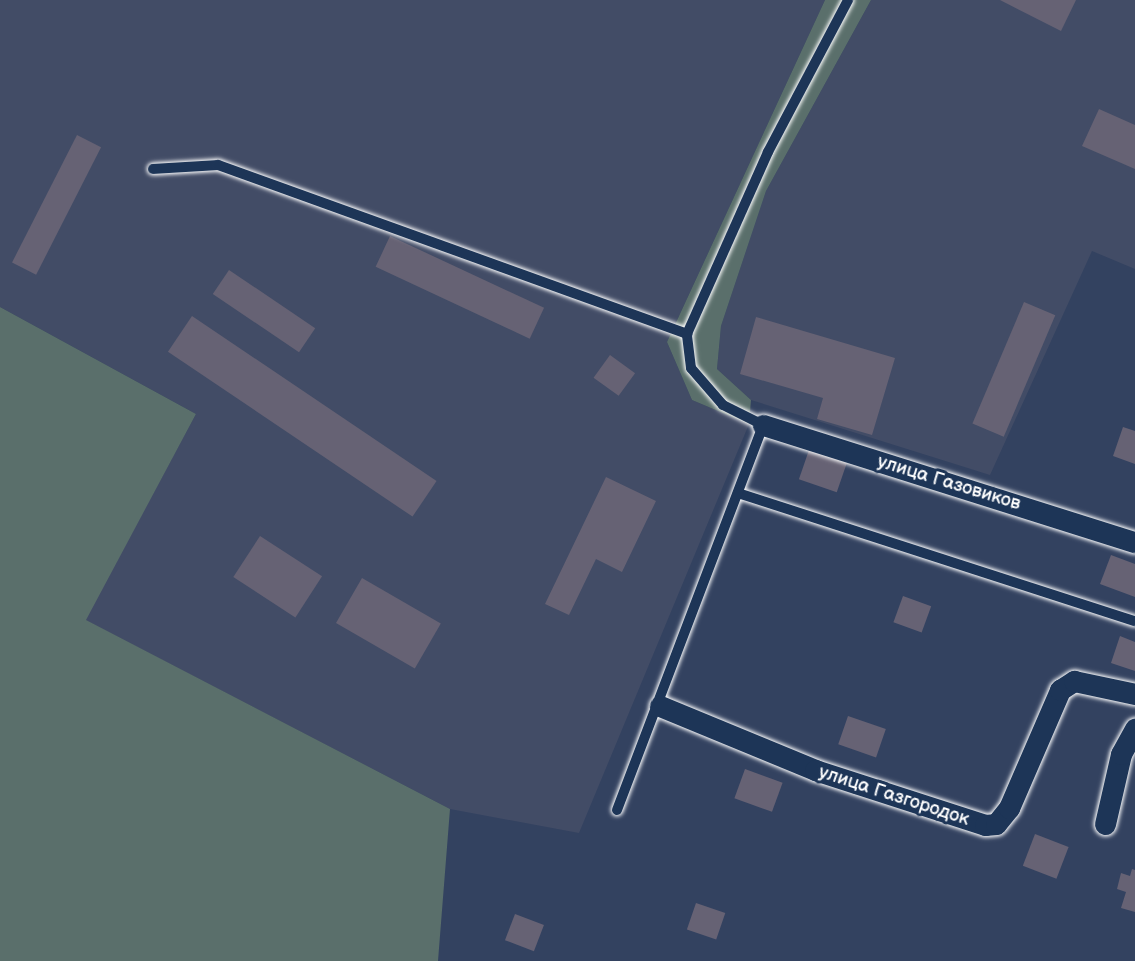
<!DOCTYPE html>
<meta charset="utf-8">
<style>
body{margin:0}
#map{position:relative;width:1135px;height:961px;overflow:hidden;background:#334260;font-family:"Balsamiq Sans",sans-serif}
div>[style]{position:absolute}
.built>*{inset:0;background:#424c66}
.green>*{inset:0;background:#5a6f6b}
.building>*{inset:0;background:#666274;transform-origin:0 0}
.roads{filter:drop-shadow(0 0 2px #fff) drop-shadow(0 0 2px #fff)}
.service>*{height:10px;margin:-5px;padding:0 5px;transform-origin:5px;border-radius:5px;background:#1d3557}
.minor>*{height:21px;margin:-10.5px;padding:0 10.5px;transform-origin:10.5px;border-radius:10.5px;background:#1d3557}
span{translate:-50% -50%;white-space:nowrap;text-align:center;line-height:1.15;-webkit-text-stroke:6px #1d3557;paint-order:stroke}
.street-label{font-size:19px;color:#fff}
</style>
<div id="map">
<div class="built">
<i style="clip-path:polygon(0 0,825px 0,667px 342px,692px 400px,749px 424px,579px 833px,450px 809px,85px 620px,196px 414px,0 307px)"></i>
<i style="clip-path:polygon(871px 0,1135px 0,1135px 269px,1092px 251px,990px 475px,751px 400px,717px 369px,721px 326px,766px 191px)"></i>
</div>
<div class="green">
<i style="clip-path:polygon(825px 0,871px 0,766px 191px,721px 326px,717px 369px,751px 400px,749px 424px,692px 400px,667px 342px)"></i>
<i style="clip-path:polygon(0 307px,196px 414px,86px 620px,450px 809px,438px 961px,0 961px)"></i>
</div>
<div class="building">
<i style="clip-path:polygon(1000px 0,1076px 0,1061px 31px)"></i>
<i style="clip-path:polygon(1099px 109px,1135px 125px,1135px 169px,1082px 146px)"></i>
<i style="left:77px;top:135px;width:27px;height:143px;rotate:27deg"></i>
<i style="left:390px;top:236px;width:170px;height:34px;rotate:25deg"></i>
<i style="left:229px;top:270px;width:104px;height:29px;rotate:34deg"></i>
<i style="left:1024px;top:302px;width:34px;height:132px;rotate:23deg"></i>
<i style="left:192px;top:316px;width:295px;height:43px;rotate:34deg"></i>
<i style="clip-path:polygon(756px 317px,895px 358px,872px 435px,817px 419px,823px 398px,740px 374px)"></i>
<i style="left:610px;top:355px;width:31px;height:28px;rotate:36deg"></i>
<i style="clip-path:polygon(1123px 427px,1135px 431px,1135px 464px,1113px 456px)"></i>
<i style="left:809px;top:450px;width:40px;height:31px;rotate:19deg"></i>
<i style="clip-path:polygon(606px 477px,656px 501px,622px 572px,596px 559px,569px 615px,545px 604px)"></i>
<i style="left:260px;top:536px;width:74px;height:49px;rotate:33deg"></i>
<i style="clip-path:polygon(1111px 555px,1135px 564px,1135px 597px,1100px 584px)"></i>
<i style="left:362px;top:578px;width:91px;height:52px;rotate:30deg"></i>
<i style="left:903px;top:596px;width:30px;height:28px;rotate:20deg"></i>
<i style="clip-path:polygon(1120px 636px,1135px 642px,1135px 671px,1111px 663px)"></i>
<i style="left:848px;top:716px;width:40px;height:30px;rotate:19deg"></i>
<i style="left:745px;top:769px;width:40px;height:31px;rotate:20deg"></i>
<i style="left:1035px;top:834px;width:36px;height:34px;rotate:21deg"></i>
<i style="clip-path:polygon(1132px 869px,1135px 870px,1135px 912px,1121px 908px,1126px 892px,1117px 889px,1121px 873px,1130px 876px)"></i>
<i style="left:696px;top:903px;width:31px;height:28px;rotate:19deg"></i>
<i style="left:515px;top:914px;width:31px;height:28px;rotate:21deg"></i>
</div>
<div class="roads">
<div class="service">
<i style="left:153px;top:169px;width:65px;rotate:-3.5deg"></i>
<i style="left:218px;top:165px;width:499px;rotate:19.8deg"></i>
<i style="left:738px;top:493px;width:417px;rotate:17.9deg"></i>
<i style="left:617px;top:810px;width:412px;rotate:-69.2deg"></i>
<i style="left:763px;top:425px;width:45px;rotate:-153.4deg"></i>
<i style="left:723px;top:405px;width:49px;rotate:-130.9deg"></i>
<i style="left:691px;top:368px;width:34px;rotate:-97deg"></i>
<i style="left:687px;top:334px;width:199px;rotate:-66deg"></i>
<i style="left:768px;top:152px;width:172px;rotate:-62.2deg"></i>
</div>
<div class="minor">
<i style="left:763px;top:425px;width:390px;rotate:17.5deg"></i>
<i style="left:660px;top:706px;width:168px;rotate:22.4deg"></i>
<i style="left:815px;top:770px;width:179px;rotate:17.9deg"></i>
<i style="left:985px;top:825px;width:11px;rotate:-5deg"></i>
<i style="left:996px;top:824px;width:21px;rotate:-51deg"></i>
<i style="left:1009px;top:808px;width:129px;rotate:-66.6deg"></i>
<i style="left:1060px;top:690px;width:17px;rotate:-33deg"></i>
<i style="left:1074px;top:681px;width:62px;rotate:12deg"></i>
<i style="left:1105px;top:824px;width:72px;rotate:-77.1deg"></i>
<i style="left:1121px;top:754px;width:29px;rotate:-61deg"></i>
</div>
</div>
<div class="street-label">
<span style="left:949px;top:483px;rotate:17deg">улица Газовиков</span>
<span style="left:894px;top:796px;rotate:18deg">улица Газгородок</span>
</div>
</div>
